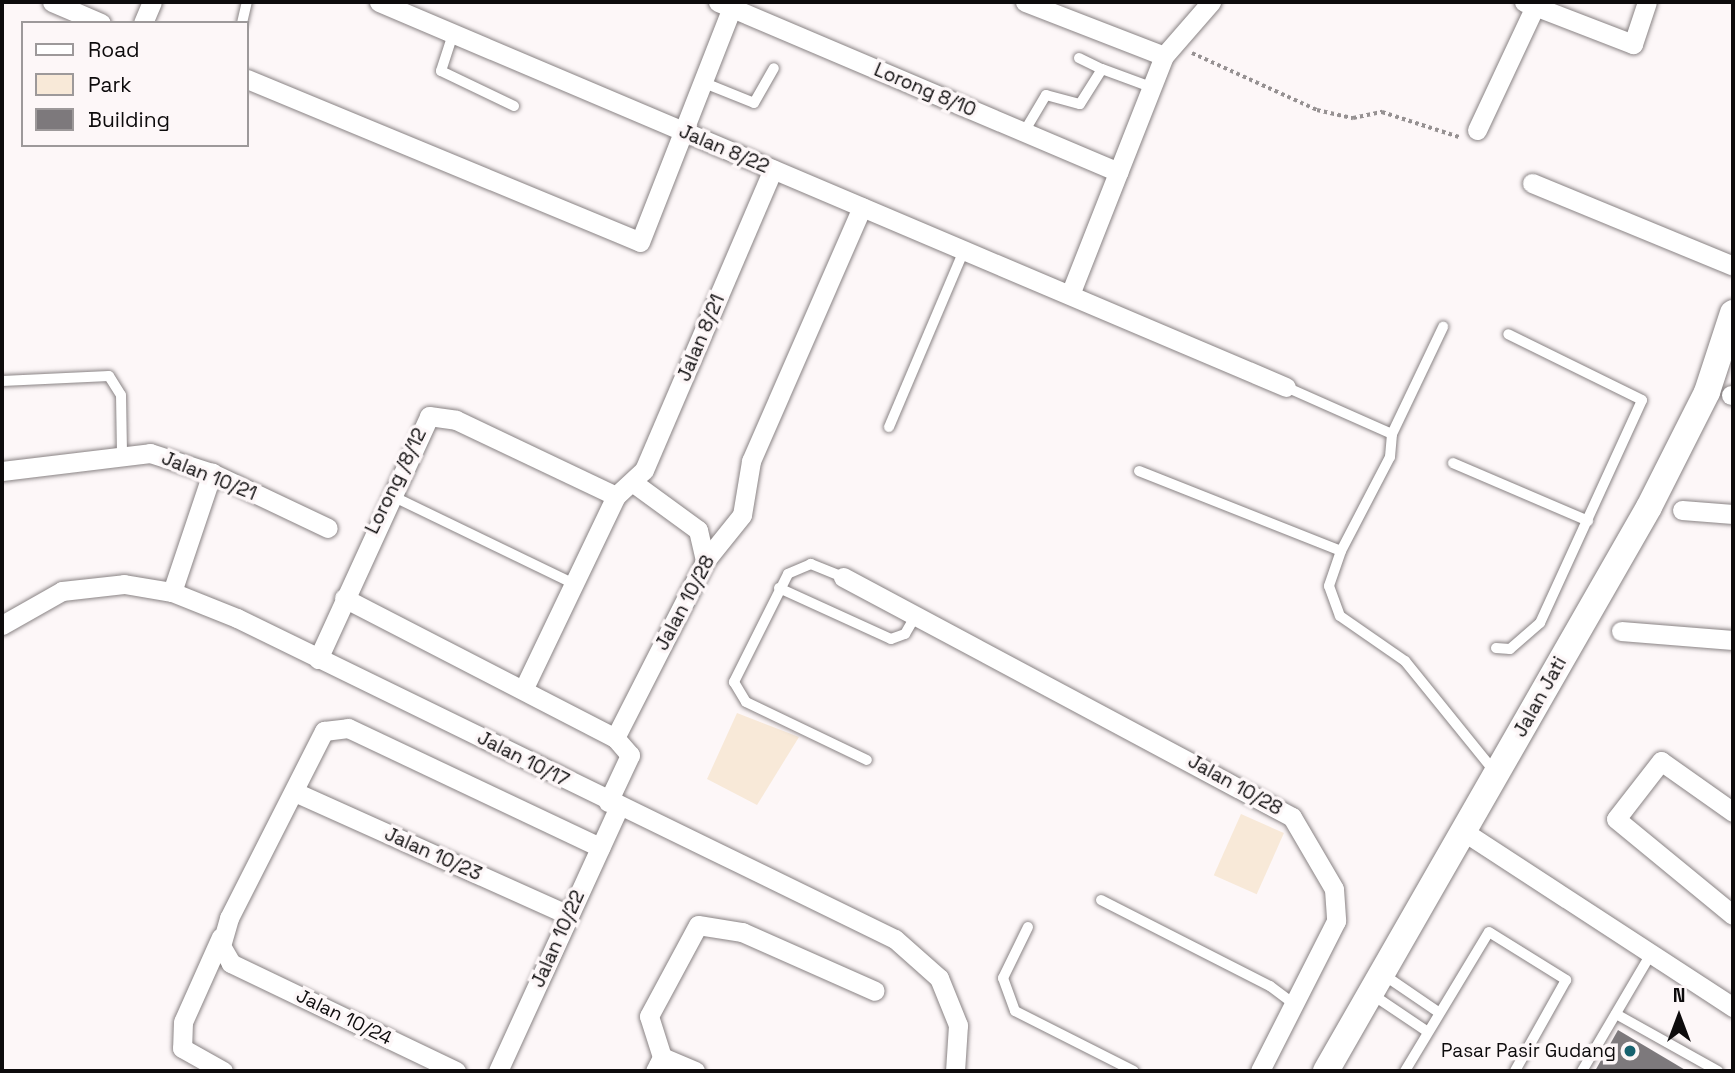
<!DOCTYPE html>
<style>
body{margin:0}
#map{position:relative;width:1735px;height:1073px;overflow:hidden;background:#fdf7f8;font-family:"Space Grotesk",sans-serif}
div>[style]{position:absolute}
.green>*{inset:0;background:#f8e9d8;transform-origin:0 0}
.building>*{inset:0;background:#7d797c}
.path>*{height:3.5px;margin-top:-1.75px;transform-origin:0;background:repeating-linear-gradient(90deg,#969192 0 3.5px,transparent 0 7px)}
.roads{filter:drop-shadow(0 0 2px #898384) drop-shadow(0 0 2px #898384)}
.lane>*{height:10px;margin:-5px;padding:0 5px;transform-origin:5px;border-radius:5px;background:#fff}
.street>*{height:19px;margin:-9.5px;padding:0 9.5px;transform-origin:9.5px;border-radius:9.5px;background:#fff}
.secondary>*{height:26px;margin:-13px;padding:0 13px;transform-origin:13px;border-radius:13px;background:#fff}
.dots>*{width:19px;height:19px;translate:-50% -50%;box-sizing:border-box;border:4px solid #fdf7f8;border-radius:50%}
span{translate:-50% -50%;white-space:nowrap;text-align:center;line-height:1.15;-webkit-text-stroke:7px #fdf7f8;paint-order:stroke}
.street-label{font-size:19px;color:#0d0b0c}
.poi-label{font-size:19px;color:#0d0b0c}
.right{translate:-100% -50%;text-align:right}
.frame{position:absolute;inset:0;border:4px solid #0d0b0c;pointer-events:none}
.legend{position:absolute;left:21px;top:21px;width:228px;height:126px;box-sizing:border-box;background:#fdf7f8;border:2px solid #9d999a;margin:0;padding:9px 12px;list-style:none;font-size:21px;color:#0d0b0c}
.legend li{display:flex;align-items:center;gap:14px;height:35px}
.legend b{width:35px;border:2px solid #9d999a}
.north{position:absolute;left:1644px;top:982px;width:70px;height:70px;-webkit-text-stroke:5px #fdf7f8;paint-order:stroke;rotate:0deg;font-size:19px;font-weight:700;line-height:28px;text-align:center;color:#0d0b0c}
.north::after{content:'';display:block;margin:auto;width:24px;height:32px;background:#0d0b0c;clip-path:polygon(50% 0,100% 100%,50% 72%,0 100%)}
</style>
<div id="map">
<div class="green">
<i style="clip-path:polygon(737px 713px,799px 737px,757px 805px,707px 779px)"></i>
<i style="left:1241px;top:814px;width:47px;height:67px;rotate:24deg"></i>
</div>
<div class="building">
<i style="clip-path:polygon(1618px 1030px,1687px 1071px,1595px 1071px)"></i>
</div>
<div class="path">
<i style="left:1192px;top:53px;width:137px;rotate:24.5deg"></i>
<i style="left:1317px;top:110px;width:37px;rotate:13deg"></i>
<i style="left:1353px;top:118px;width:30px;rotate:-12deg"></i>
<i style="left:1382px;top:112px;width:81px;rotate:18deg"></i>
</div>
<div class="roads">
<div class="lane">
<i style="left:242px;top:23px;width:22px;rotate:-77deg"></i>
<i style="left:453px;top:34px;width:39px;rotate:108deg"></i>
<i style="left:441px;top:71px;width:81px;rotate:25.6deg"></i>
<i style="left:1079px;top:58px;width:25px;rotate:26deg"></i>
<i style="left:702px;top:82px;width:56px;rotate:22deg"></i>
<i style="left:754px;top:103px;width:40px;rotate:-60.3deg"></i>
<i style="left:1024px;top:132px;width:43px;rotate:-59.3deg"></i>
<i style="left:1046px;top:95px;width:35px;rotate:15deg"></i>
<i style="left:1080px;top:104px;width:41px;rotate:-57.8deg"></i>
<i style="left:1102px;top:69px;width:52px;rotate:20.2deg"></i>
<i style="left:2px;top:381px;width:107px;rotate:-2.7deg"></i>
<i style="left:109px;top:376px;width:22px;rotate:58deg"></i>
<i style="left:121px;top:395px;width:58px;rotate:89deg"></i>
<i style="left:889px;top:427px;width:192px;rotate:-67deg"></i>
<i style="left:1392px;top:434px;width:119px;rotate:-64.5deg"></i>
<i style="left:1453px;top:463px;width:147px;rotate:23.2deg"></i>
<i style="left:1139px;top:471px;width:217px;rotate:21.6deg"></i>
<i style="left:1341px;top:551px;width:106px;rotate:-62.5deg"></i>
<i style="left:1390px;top:457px;width:23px;rotate:-85deg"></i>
<i style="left:1392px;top:434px;width:116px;rotate:-156.1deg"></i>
<i style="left:390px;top:495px;width:202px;rotate:25.8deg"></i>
<i style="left:1341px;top:551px;width:37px;rotate:109deg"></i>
<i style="left:1329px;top:586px;width:32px;rotate:70deg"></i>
<i style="left:1340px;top:616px;width:79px;rotate:34.7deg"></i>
<i style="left:1405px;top:661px;width:143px;rotate:51deg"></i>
<i style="left:843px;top:577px;width:35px;rotate:-158deg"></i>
<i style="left:811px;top:564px;width:25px;rotate:157deg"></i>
<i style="left:788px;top:574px;width:121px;rotate:116.6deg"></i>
<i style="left:734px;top:682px;width:23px;rotate:59deg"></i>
<i style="left:746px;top:702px;width:134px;rotate:25.6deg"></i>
<i style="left:779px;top:588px;width:123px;rotate:24.5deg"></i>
<i style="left:891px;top:639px;width:15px;rotate:-20deg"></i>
<i style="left:905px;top:634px;width:22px;rotate:-60deg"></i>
<i style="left:1496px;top:648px;width:14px;rotate:4deg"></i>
<i style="left:1510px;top:649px;width:40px;rotate:-41deg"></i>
<i style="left:1540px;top:623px;width:245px;rotate:-65.4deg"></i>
<i style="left:1642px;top:400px;width:149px;rotate:-153.8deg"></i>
<i style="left:1101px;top:900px;width:190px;rotate:27deg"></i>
<i style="left:1270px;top:986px;width:30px;rotate:37deg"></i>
<i style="left:1028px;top:927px;width:57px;rotate:116.1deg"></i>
<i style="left:1003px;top:978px;width:35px;rotate:70deg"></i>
<i style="left:1015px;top:1011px;width:133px;rotate:26.8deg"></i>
<i style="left:1384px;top:975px;width:65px;rotate:34.4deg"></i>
<i style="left:1373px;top:995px;width:66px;rotate:33.9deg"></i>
<i style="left:1616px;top:1014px;width:117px;rotate:29.2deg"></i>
<i style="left:1405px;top:1071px;width:162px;rotate:-58.9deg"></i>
<i style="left:1489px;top:932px;width:91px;rotate:31.9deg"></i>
<i style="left:1566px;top:980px;width:104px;rotate:119.3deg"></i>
<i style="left:1582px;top:1071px;width:136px;rotate:-59.5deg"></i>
</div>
<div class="street">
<i style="left:52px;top:2px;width:53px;rotate:23.2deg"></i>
<i style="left:379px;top:2px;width:985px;rotate:23deg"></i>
<i style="left:718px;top:2px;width:435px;rotate:23deg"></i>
<i style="left:1025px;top:2px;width:149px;rotate:21.2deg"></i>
<i style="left:1524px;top:2px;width:117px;rotate:21.1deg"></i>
<i style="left:1633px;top:44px;width:44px;rotate:-71.6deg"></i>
<i style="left:143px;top:23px;width:23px;rotate:-67deg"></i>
<i style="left:247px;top:79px;width:425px;rotate:22.5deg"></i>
<i style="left:640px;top:242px;width:258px;rotate:-68.6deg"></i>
<i style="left:1477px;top:130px;width:137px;rotate:-64.9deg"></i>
<i style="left:1532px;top:183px;width:217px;rotate:22.4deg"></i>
<i style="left:1071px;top:292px;width:254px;rotate:-68.5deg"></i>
<i style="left:1164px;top:56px;width:72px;rotate:-49deg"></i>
<i style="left:1731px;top:395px;width:2px"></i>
<i style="left:2px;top:471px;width:149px;rotate:-6.9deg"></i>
<i style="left:150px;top:453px;width:65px;rotate:17.9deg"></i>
<i style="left:212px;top:473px;width:128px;rotate:25.4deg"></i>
<i style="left:635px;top:484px;width:78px;rotate:36.1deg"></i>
<i style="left:698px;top:530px;width:32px;rotate:77deg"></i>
<i style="left:616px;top:496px;width:38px;rotate:-43deg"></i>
<i style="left:644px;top:470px;width:327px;rotate:-66.8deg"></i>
<i style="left:1682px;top:510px;width:51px;rotate:4.5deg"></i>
<i style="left:843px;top:577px;width:509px;rotate:28.13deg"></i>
<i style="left:1292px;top:817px;width:83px;rotate:59.7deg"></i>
<i style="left:1334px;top:889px;width:32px;rotate:86deg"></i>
<i style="left:1336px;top:921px;width:168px;rotate:116.9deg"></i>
<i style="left:172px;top:592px;width:126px;rotate:-71.4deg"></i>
<i style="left:344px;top:598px;width:305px;rotate:27.3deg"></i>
<i style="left:2px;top:625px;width:69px;rotate:-29.5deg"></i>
<i style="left:62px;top:591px;width:62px;rotate:-6.4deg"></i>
<i style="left:124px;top:584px;width:49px;rotate:9.5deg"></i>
<i style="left:172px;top:592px;width:70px;rotate:21.8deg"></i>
<i style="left:237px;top:618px;width:732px;rotate:26.01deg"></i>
<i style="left:895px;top:939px;width:59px;rotate:41.6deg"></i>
<i style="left:939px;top:978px;width:51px;rotate:68deg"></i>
<i style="left:958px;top:1025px;width:46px;rotate:93.7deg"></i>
<i style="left:1621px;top:631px;width:112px;rotate:4.6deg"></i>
<i style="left:318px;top:659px;width:267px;rotate:-65.4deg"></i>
<i style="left:429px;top:416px;width:27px;rotate:8deg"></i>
<i style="left:456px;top:420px;width:177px;rotate:25.4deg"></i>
<i style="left:524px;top:688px;width:213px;rotate:-64.4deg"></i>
<i style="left:297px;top:793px;width:298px;rotate:24.2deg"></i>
<i style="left:608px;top:802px;width:52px;rotate:-64.9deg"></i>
<i style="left:630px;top:755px;width:23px;rotate:-131deg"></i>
<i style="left:615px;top:738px;width:199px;rotate:-63deg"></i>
<i style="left:705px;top:561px;width:59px;rotate:-51.2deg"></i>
<i style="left:742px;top:515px;width:55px;rotate:-80.5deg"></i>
<i style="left:751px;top:461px;width:277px;rotate:-66.4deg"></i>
<i style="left:1733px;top:812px;width:88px;rotate:-144.7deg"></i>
<i style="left:1661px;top:761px;width:73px;rotate:127.8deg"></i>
<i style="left:1616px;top:819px;width:151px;rotate:39.4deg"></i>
<i style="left:1466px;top:833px;width:319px;rotate:33.1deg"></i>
<i style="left:221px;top:937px;width:93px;rotate:114.1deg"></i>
<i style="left:183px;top:1022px;width:26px;rotate:92deg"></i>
<i style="left:182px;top:1048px;width:47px;rotate:29.3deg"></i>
<i style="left:662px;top:1057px;width:36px;rotate:23deg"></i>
<i style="left:456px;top:1071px;width:250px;rotate:-154.4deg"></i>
<i style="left:231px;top:963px;width:20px;rotate:-120deg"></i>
<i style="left:221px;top:946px;width:29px;rotate:-74deg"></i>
<i style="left:229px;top:918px;width:210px;rotate:-63.1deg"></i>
<i style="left:324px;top:731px;width:24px;rotate:-7deg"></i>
<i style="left:348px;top:728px;width:279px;rotate:25.3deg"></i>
<i style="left:498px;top:1071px;width:290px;rotate:-65.4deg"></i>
<i style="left:655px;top:1071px;width:16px;rotate:-63deg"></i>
<i style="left:662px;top:1057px;width:43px;rotate:-107.6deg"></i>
<i style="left:649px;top:1016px;width:103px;rotate:-61.7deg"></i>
<i style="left:698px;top:925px;width:45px;rotate:9deg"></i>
<i style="left:742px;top:932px;width:145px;rotate:23.9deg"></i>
</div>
<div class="secondary">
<i style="left:1326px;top:1071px;width:650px;rotate:-60.2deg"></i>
<i style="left:1649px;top:507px;width:129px;rotate:-63.2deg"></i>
<i style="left:1707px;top:392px;width:83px;rotate:-71.8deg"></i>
</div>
</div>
<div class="dots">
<i style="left:1630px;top:1051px;background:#17626f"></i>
</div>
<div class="street-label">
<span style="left:925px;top:90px;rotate:23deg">Lorong 8/10</span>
<span style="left:724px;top:149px;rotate:23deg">Jalan 8/22</span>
<span style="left:701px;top:338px;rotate:-67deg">Jalan 8/21</span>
<span style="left:209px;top:476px;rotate:22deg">Jalan 10/21</span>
<span style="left:396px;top:481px;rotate:-64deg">Lorong /8/12</span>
<span style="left:685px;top:603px;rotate:-62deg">Jalan 10/28</span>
<span style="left:1540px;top:697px;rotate:-61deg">Jalan Jati</span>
<span style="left:523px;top:759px;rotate:27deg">Jalan 10/17</span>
<span style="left:1235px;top:785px;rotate:29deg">Jalan 10/28</span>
<span style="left:433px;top:854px;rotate:24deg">Jalan 10/23</span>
<span style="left:558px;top:939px;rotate:-66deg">Jalan 10/22</span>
<span style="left:344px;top:1017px;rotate:26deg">Jalan 10/24</span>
</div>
<div class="poi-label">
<span class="right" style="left:1616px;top:1051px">Pasar Pasir Gudang</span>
</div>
<div class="frame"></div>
<ul class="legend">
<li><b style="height:9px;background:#fff"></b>Road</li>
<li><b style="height:19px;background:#f8e9d8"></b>Park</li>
<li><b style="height:19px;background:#7d797c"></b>Building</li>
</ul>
<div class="north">N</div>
</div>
